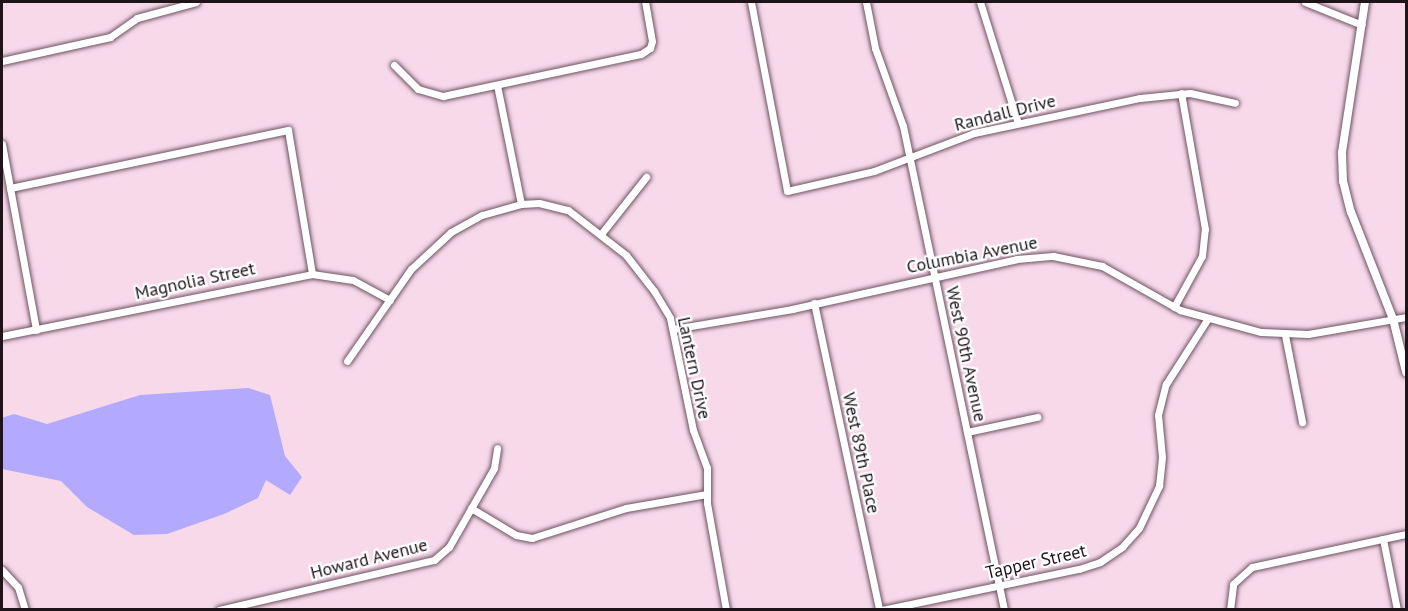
<!DOCTYPE html>
<style>
body{margin:0}
#map{position:relative;width:1408px;height:611px;overflow:hidden;background:#f7d9ea;font-family:"PT Sans",sans-serif}
div>[style]{position:absolute}
.water>*{inset:0;background:#b3a9fd}
.roads{filter:drop-shadow(0 0 2px #6d5362) drop-shadow(0 0 2px #6d5362)}
.minor>*{height:7px;margin:-3.5px;padding:0 3.5px;transform-origin:3.5px;border-radius:3.5px;background:#fff}
.tertiary>*{height:8px;margin:-4px;padding:0 4px;transform-origin:4px;border-radius:4px;background:#fff}
span{translate:-50% -50%;white-space:nowrap;text-align:center;line-height:1.15;-webkit-text-stroke:4.5px #fff;paint-order:stroke}
.street-label{font-size:18px;color:#1e141a}
.frame{position:absolute;inset:0;border:3px solid #1e141a;pointer-events:none}
</style>
<div id="map">
<div class="water">
<i style="clip-path:polygon(248px 388px,270px 395px,285px 456px,302px 477px,290px 495px,266px 480px,258px 498px,224px 514px,167px 534px,134px 535px,87px 507px,61px 481px,2px 469px,2px 418px,14px 414px,47px 424px,140px 395px)"></i>
</div>
<div class="roads">
<div class="minor">
<i style="left:751px;top:2px;width:192px;rotate:79.2deg"></i>
<i style="left:787px;top:191px;width:89px;rotate:-12.9deg"></i>
<i style="left:874px;top:171px;width:107px;rotate:-20.8deg"></i>
<i style="left:974px;top:133px;width:170px;rotate:-11.9deg"></i>
<i style="left:1140px;top:98px;width:50px;rotate:-5.7deg"></i>
<i style="left:1190px;top:93px;width:46px;rotate:12.5deg"></i>
<i style="left:866px;top:2px;width:47px;rotate:78.9deg"></i>
<i style="left:875px;top:48px;width:83px;rotate:70.3deg"></i>
<i style="left:903px;top:126px;width:494px;rotate:78.2deg"></i>
<i style="left:980px;top:2px;width:127px;rotate:72.6deg"></i>
<i style="left:1305px;top:2px;width:61px;rotate:22deg"></i>
<i style="left:2px;top:61px;width:111px;rotate:-12.5deg"></i>
<i style="left:110px;top:37px;width:33px;rotate:-35deg"></i>
<i style="left:137px;top:18px;width:61px;rotate:-15.2deg"></i>
<i style="left:394px;top:65px;width:34px;rotate:45deg"></i>
<i style="left:418px;top:89px;width:26px;rotate:16deg"></i>
<i style="left:443px;top:96px;width:202px;rotate:-12deg"></i>
<i style="left:641px;top:54px;width:11px;rotate:-34deg"></i>
<i style="left:650px;top:48px;width:7px;rotate:-74deg"></i>
<i style="left:652px;top:41px;width:40px;rotate:-100deg"></i>
<i style="left:497px;top:85px;width:121px;rotate:78.6deg"></i>
<i style="left:2px;top:144px;width:189px;rotate:79.6deg"></i>
<i style="left:10px;top:188px;width:284px;rotate:-11.8deg"></i>
<i style="left:288px;top:130px;width:146px;rotate:80.5deg"></i>
<i style="left:601px;top:234px;width:73px;rotate:-51.7deg"></i>
<i style="left:814px;top:303px;width:314px;rotate:78deg"></i>
<i style="left:1174px;top:307px;width:58px;rotate:-61.2deg"></i>
<i style="left:1202px;top:256px;width:27px;rotate:-84deg"></i>
<i style="left:1205px;top:229px;width:138px;rotate:-100deg"></i>
<i style="left:673px;top:329px;width:121px;rotate:-9.5deg"></i>
<i style="left:792px;top:309px;width:230px;rotate:-12.5deg"></i>
<i style="left:1017px;top:259px;width:36px;rotate:-5deg"></i>
<i style="left:1053px;top:256px;width:50px;rotate:11.5deg"></i>
<i style="left:1102px;top:266px;width:90px;rotate:29.4deg"></i>
<i style="left:1180px;top:310px;width:84px;rotate:15.2deg"></i>
<i style="left:1261px;top:332px;width:47px;rotate:2.4deg"></i>
<i style="left:1308px;top:334px;width:99px;rotate:-9.8deg"></i>
<i style="left:1285px;top:335px;width:89px;rotate:78.9deg"></i>
<i style="left:2px;top:336px;width:316px;rotate:-11.3deg"></i>
<i style="left:312px;top:274px;width:41px;rotate:8.3deg"></i>
<i style="left:353px;top:280px;width:42px;rotate:28.4deg"></i>
<i style="left:347px;top:361px;width:112px;rotate:-55.2deg"></i>
<i style="left:411px;top:269px;width:54px;rotate:-42.8deg"></i>
<i style="left:451px;top:232px;width:35px;rotate:-29deg"></i>
<i style="left:482px;top:215px;width:41px;rotate:-15.8deg"></i>
<i style="left:521px;top:204px;width:18px;rotate:-3deg"></i>
<i style="left:539px;top:203px;width:30px;rotate:14deg"></i>
<i style="left:568px;top:210px;width:73px;rotate:37.8deg"></i>
<i style="left:626px;top:255px;width:46px;rotate:52.1deg"></i>
<i style="left:654px;top:291px;width:31px;rotate:59deg"></i>
<i style="left:670px;top:318px;width:114px;rotate:78.4deg"></i>
<i style="left:693px;top:430px;width:40px;rotate:69.8deg"></i>
<i style="left:707px;top:468px;width:35px;rotate:90deg"></i>
<i style="left:707px;top:503px;width:109px;rotate:79.9deg"></i>
<i style="left:967px;top:432px;width:72px;rotate:-12.1deg"></i>
<i style="left:471px;top:508px;width:52px;rotate:31deg"></i>
<i style="left:516px;top:535px;width:16px;rotate:11deg"></i>
<i style="left:532px;top:538px;width:99px;rotate:-17.7deg"></i>
<i style="left:626px;top:508px;width:82px;rotate:-9.8deg"></i>
<i style="left:1383px;top:539px;width:72px;rotate:78.8deg"></i>
<i style="left:2px;top:570px;width:23px;rotate:47deg"></i>
<i style="left:18px;top:587px;width:24px;rotate:73deg"></i>
<i style="left:219px;top:610px;width:221px;rotate:-13.1deg"></i>
<i style="left:434px;top:560px;width:20px;rotate:-41deg"></i>
<i style="left:449px;top:547px;width:91px;rotate:-60.3deg"></i>
<i style="left:494px;top:468px;width:20px;rotate:-81deg"></i>
<i style="left:882px;top:610px;width:201px;rotate:-11.8deg"></i>
<i style="left:1079px;top:569px;width:22px;rotate:-18deg"></i>
<i style="left:1100px;top:562px;width:27px;rotate:-34deg"></i>
<i style="left:1122px;top:547px;width:25px;rotate:-48deg"></i>
<i style="left:1139px;top:528px;width:47px;rotate:-64.5deg"></i>
<i style="left:1159px;top:486px;width:29px;rotate:-84deg"></i>
<i style="left:1162px;top:457px;width:42px;rotate:-95.4deg"></i>
<i style="left:1158px;top:415px;width:32px;rotate:-76deg"></i>
<i style="left:1166px;top:384px;width:76px;rotate:-57.4deg"></i>
<i style="left:1230px;top:610px;width:26px;rotate:-83deg"></i>
<i style="left:1233px;top:584px;width:25px;rotate:-42deg"></i>
<i style="left:1252px;top:567px;width:157px;rotate:-12.1deg"></i>
</div>
<div class="tertiary">
<i style="left:1365px;top:2px;width:153px;rotate:98.7deg"></i>
<i style="left:1342px;top:153px;width:28px;rotate:88deg"></i>
<i style="left:1343px;top:181px;width:32px;rotate:76deg"></i>
<i style="left:1351px;top:212px;width:115px;rotate:68.6deg"></i>
<i style="left:1393px;top:319px;width:55px;rotate:76.2deg"></i>
</div>
</div>
<div class="street-label">
<span style="left:1005px;top:113px;rotate:-14deg">Randall Drive</span>
<span style="left:972px;top:255px;rotate:-11deg">Columbia Avenue</span>
<span style="left:195px;top:281px;rotate:-12deg">Magnolia Street</span>
<span style="left:966px;top:354px;rotate:78deg">West 90th Avenue</span>
<span style="left:694px;top:368px;rotate:78deg">Lantern Drive</span>
<span style="left:861px;top:453px;rotate:78deg">West 89th Place</span>
<span style="left:369px;top:559px;rotate:-14deg">Howard Avenue</span>
<span style="left:1036px;top:562px;rotate:-13deg">Tapper Street</span>
</div>
<div class="frame"></div>
</div>
